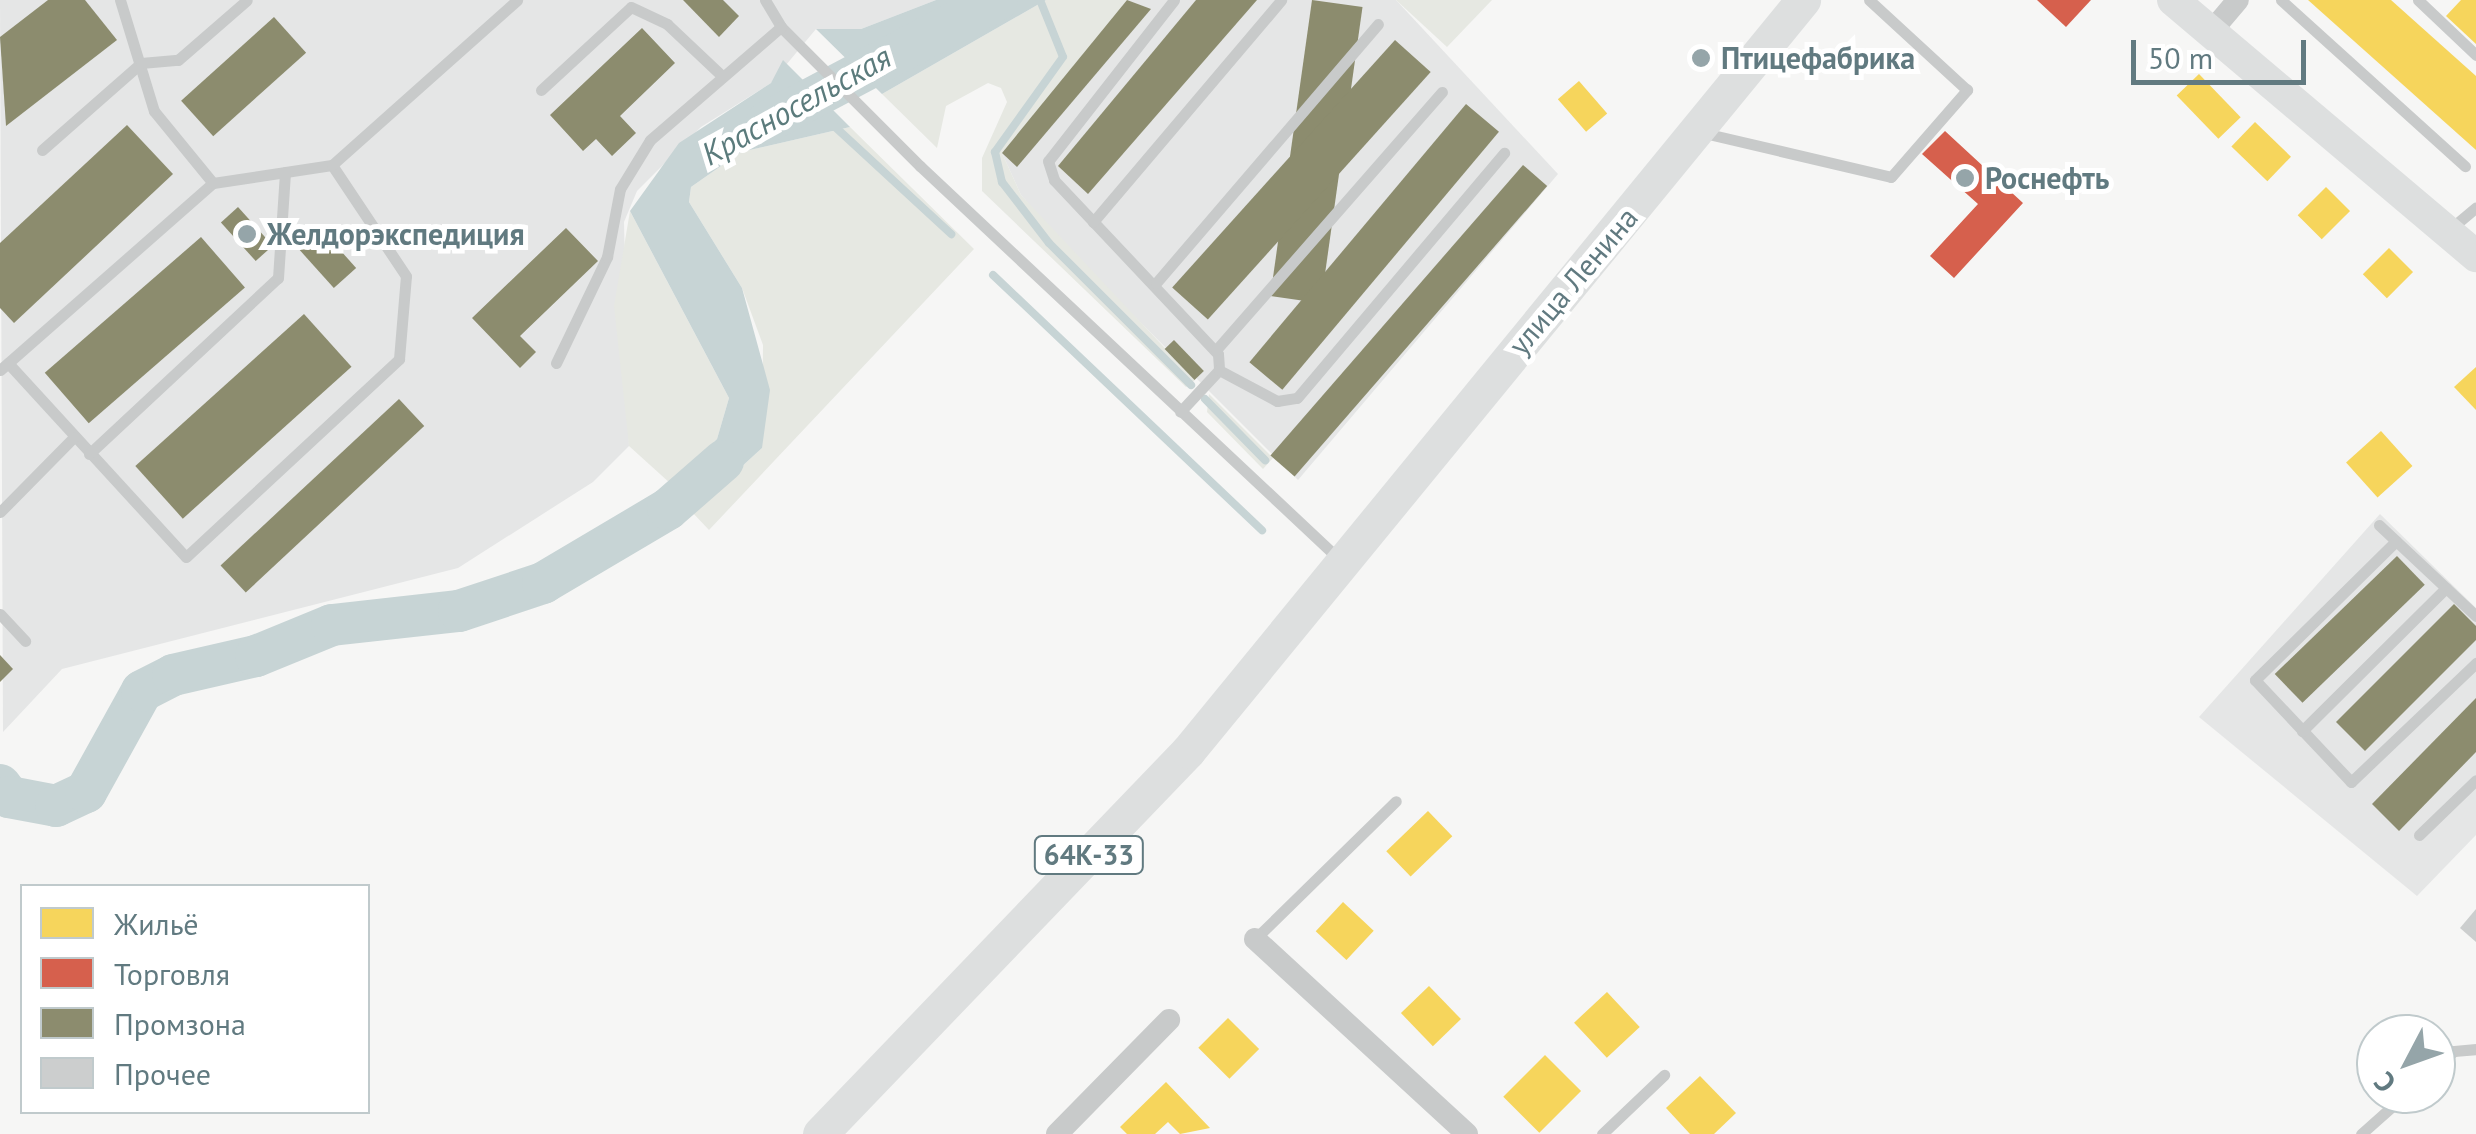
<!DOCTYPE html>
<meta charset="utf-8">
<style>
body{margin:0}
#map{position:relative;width:2476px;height:1134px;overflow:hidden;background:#f6f6f5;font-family:"PT Sans",sans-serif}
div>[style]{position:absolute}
.built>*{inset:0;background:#e5e6e6}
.green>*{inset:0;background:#e6e8e2}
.water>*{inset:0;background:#c7d4d5}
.homes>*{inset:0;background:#f6d55c;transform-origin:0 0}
.shops>*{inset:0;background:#d6604d}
.industry>*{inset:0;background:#8c8c6e;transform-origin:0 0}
.stream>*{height:8px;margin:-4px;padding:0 4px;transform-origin:4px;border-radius:4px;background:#c7d4d5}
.river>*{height:42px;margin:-21px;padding:0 21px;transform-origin:21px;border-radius:21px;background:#c7d4d5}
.building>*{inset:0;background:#cccece}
.lane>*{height:11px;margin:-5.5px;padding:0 5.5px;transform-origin:5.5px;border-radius:5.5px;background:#c8caca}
.street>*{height:22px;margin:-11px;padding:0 11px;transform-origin:11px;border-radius:11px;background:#c8caca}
.secondary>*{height:32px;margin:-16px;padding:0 16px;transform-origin:16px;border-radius:16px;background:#dddfdf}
.primary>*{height:35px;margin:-17.5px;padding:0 17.5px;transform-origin:17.5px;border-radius:17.5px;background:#dddfdf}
.dots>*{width:28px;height:28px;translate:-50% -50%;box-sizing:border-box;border:5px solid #fff;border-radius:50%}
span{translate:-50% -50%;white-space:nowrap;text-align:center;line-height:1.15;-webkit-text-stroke:10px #fff;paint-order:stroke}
.shield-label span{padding:2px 8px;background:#fff;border:2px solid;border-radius:8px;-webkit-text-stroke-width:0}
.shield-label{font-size:28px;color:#617a80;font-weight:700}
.poi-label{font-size:30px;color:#617a80;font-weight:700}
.left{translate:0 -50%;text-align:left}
.street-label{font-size:30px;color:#617a80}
.water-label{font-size:32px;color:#5b7b7c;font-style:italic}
.legend{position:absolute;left:20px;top:884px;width:350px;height:230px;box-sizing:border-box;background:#fff;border:2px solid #c0cacc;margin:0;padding:12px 18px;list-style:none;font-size:30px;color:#617a80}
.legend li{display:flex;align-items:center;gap:20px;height:50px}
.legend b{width:50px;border:2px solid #c0cacc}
.north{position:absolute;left:2356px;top:1014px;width:100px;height:100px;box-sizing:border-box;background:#fff;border:2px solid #c0cacc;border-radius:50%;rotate:229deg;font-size:28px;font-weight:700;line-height:40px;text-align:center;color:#617a80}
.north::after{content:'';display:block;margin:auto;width:35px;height:45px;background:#95a5a9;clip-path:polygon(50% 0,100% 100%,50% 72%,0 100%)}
.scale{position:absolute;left:2131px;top:40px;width:175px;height:45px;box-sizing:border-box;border:5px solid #617a80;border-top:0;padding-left:12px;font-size:30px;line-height:35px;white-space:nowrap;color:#617a80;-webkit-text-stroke:8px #fff;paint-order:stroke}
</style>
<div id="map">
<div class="built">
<i style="clip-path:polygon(0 0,936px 0,861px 29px,816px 29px,771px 83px,701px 127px,637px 191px,624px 222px,629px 446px,593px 482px,458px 568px,62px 669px,3px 732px)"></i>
<i style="clip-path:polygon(1127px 0,1396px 0,1558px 174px,1298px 480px,1078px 260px,1021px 195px,1002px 153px)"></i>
<i style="clip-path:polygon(2380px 514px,2476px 608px,2476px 835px,2417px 896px,2199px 717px)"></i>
</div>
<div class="green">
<i style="clip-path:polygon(1046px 0,1127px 0,1002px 153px,1021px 195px,1195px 380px,1186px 387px,982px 191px,982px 158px,1007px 102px,1001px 88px,988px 83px,946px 106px,937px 148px,882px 94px)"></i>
<i style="clip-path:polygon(1396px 0,1492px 0,1447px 47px)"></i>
<i style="clip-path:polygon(850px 127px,974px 249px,709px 530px,692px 512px,762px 448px,763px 345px,742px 288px,689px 202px,691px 187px,741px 152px)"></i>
<i style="clip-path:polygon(630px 211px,729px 398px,717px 439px,671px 484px,629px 446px,614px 306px)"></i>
<i style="clip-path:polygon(1209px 394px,1273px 458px,1263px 469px,1207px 412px)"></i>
</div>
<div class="water">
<i style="clip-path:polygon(936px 0,1046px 0,882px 94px,816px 29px,861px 29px)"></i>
<i style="clip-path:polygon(783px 60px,850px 127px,741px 152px,691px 187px,689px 202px,742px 288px,770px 390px,762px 448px,692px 512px,671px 484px,717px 439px,729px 398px,630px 211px,679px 143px,771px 83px)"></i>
</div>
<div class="homes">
<i style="clip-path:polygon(2308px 0,2391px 0,2476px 76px,2476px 150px)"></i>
<i style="clip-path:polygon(2461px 0,2476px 0,2476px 44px,2446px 16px)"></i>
<i style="left:2199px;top:74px;width:60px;height:31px;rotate:46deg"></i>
<i style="left:1579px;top:81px;width:43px;height:28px;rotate:49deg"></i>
<i style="left:2255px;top:122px;width:50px;height:34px;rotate:44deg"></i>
<i style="left:2326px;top:187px;width:34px;height:40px;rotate:45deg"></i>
<i style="left:2389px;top:248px;width:34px;height:37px;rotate:45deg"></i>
<i style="clip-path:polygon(2476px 367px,2476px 410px,2454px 387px)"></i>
<i style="left:2381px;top:431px;width:47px;height:47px;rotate:48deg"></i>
<i style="left:1428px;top:811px;width:35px;height:58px;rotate:46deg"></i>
<i style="left:1343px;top:902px;width:42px;height:40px;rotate:43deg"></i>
<i style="left:1429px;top:986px;width:46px;height:39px;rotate:46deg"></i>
<i style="left:1607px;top:992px;width:48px;height:45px;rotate:47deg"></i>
<i style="left:1228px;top:1018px;width:44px;height:42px;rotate:45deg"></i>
<i style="left:1545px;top:1055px;width:51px;height:59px;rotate:45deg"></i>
<i style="clip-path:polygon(1700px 1076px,1736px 1113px,1714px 1134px,1690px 1134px,1666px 1108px)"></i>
<i style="clip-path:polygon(1166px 1082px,1210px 1128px,1180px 1134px,1168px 1122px,1155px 1134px,1127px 1134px,1120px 1127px)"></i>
</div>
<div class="shops">
<i style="clip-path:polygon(2037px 0,2091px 0,2066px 27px)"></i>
<i style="clip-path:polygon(1945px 131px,2023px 203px,1954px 278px,1930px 256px,1978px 204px,1922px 154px)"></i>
</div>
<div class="industry">
<i style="clip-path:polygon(48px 0,85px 0,117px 40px,6px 126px,0 37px)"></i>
<i style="clip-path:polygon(683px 0,723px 0,739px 16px,719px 37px)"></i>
<i style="clip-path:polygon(1127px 0,1151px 9px,1017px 167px,1002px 153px)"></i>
<i style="clip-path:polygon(1196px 0,1257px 0,1088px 194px,1058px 166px)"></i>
<i style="left:1312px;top:0;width:51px;height:299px;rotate:8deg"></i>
<i style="left:274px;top:17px;width:48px;height:125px;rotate:48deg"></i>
<i style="clip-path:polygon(642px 28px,675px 63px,620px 116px,636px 133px,612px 156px,596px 139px,583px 151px,550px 115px)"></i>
<i style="left:1395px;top:40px;width:48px;height:333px;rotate:42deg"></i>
<i style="left:1466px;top:104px;width:43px;height:337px;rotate:40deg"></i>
<i style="clip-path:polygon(127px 125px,173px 174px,14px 323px,0 308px,0 243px)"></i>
<i style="left:1523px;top:165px;width:32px;height:385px;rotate:41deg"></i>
<i style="left:238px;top:207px;width:52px;height:23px;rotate:48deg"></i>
<i style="clip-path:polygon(566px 228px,598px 261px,520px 336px,536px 352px,520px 368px,472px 318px)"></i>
<i style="left:322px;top:230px;width:51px;height:30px;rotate:48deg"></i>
<i style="left:201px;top:237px;width:67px;height:207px;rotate:49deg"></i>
<i style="left:304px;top:314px;width:71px;height:227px;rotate:48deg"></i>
<i style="left:1174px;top:340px;width:43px;height:13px;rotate:46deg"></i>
<i style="left:399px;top:399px;width:37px;height:244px;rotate:47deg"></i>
<i style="left:2397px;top:556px;width:40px;height:170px;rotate:46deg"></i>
<i style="clip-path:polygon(2454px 604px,2476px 626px,2476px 640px,2365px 751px,2336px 722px)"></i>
<i style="clip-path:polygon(0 655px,13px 669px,0 682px)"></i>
<i style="clip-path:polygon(2476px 698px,2476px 752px,2399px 831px,2372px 804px)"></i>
</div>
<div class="stream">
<i style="left:1040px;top:0;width:61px;rotate:68deg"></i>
<i style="left:1063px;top:57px;width:117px;rotate:125.6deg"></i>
<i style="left:995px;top:152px;width:31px;rotate:77deg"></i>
<i style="left:1002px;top:182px;width:77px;rotate:52.4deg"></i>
<i style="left:1049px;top:243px;width:201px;rotate:45deg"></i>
<i style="left:833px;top:125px;width:161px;rotate:42.7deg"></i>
<i style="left:993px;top:275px;width:371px;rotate:43.5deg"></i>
<i style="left:1205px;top:399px;width:86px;rotate:45.5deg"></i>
</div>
<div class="river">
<i style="left:767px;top:122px;width:260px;rotate:-27.9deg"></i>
<i style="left:0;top:785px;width:15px;rotate:53deg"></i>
<i style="left:9px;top:797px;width:48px;rotate:10.8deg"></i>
<i style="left:56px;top:806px;width:33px;rotate:-25deg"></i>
<i style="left:86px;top:792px;width:115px;rotate:-61deg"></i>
<i style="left:142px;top:691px;width:35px;rotate:-27deg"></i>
<i style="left:173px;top:675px;width:85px;rotate:-12.9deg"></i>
<i style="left:256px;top:656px;width:82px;rotate:-22.2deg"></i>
<i style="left:332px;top:625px;width:128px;rotate:-6.3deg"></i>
<i style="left:459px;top:611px;width:89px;rotate:-18.4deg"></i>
<i style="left:543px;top:583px;width:145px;rotate:-30.6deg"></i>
<i style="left:668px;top:509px;width:73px;rotate:-41.1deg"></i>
</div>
<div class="building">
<i style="clip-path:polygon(2476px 909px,2476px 942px,2460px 928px)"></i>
</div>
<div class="lane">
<i style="left:120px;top:0;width:116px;rotate:73deg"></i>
<i style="left:154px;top:111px;width:93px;rotate:50.7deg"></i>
<i style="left:765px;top:0;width:31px;rotate:59deg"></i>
<i style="left:781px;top:27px;width:197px;rotate:45deg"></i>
<i style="left:920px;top:166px;width:574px;rotate:43.17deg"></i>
<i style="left:1174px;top:0;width:204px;rotate:128deg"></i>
<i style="left:1048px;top:161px;width:20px;rotate:72deg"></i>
<i style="left:1054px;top:180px;width:239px;rotate:46.7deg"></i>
<i style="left:1218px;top:354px;width:16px;rotate:86deg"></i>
<i style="left:1219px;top:370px;width:57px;rotate:132.9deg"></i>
<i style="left:2281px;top:0;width:248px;rotate:42.1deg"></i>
<i style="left:2418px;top:0;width:80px;rotate:43.5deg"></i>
<i style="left:541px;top:90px;width:122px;rotate:-42.7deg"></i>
<i style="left:631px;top:7px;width:40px;rotate:25deg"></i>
<i style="left:667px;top:24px;width:74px;rotate:43.4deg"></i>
<i style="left:1704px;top:133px;width:192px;rotate:13.2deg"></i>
<i style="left:1891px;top:177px;width:116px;rotate:-48.9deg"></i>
<i style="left:1967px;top:90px;width:133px;rotate:-137.4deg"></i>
<i style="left:42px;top:150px;width:132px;rotate:-41.3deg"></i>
<i style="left:141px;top:63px;width:37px;rotate:-5deg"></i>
<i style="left:178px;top:60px;width:91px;rotate:-41deg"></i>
<i style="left:1093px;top:222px;width:291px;rotate:-49.7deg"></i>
<i style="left:2449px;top:230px;width:35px;rotate:-40deg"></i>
<i style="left:1156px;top:283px;width:341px;rotate:-49.4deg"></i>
<i style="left:1216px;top:350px;width:343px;rotate:-48.8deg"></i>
<i style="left:8px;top:363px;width:263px;rotate:47.5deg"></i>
<i style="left:186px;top:557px;width:291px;rotate:-42.9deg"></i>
<i style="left:399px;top:359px;width:83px;rotate:-85.2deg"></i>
<i style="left:406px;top:276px;width:133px;rotate:-123.7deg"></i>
<i style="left:556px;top:363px;width:118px;rotate:-64.3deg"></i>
<i style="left:607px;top:257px;width:69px;rotate:-79.2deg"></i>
<i style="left:620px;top:189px;width:57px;rotate:-58.5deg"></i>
<i style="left:650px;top:140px;width:173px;rotate:-40.8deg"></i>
<i style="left:0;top:370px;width:283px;rotate:-41.3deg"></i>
<i style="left:213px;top:183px;width:120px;rotate:-8.6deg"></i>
<i style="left:332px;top:165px;width:248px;rotate:-41.7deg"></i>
<i style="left:1219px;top:370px;width:66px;rotate:28.1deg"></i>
<i style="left:1277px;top:401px;width:20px;rotate:-9deg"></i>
<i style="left:1297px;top:398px;width:321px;rotate:-49.8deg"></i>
<i style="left:89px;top:454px;width:258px;rotate:-43deg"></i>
<i style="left:278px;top:278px;width:106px;rotate:-86.2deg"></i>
<i style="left:0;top:512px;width:105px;rotate:-45.4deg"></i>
<i style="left:2379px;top:525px;width:133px;rotate:43.2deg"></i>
<i style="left:2396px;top:541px;width:198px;rotate:135.4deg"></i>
<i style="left:2255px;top:680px;width:140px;rotate:46.7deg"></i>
<i style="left:2351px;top:782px;width:173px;rotate:-43.6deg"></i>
<i style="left:0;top:614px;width:37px;rotate:47deg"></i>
<i style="left:2302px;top:731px;width:203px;rotate:-44.8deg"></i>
<i style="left:2419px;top:835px;width:79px;rotate:-44deg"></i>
<i style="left:1255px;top:939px;width:197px;rotate:-44.4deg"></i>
<i style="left:2436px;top:1067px;width:24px;rotate:-42deg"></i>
<i style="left:2454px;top:1051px;width:22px;rotate:-5deg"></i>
<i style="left:1602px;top:1134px;width:86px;rotate:-43.6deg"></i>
<i style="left:2361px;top:1134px;width:60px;rotate:-41.6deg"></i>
</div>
<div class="street">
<i style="left:2210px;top:33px;width:43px;rotate:-49.7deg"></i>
<i style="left:1255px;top:939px;width:288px;rotate:42.6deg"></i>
<i style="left:1057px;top:1134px;width:160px;rotate:-45.5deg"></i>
</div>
<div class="secondary">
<i style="left:2173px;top:0;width:397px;rotate:40.2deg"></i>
</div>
<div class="primary">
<i style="left:820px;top:1134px;width:531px;rotate:-46.14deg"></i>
<i style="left:1188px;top:751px;width:971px;rotate:-50.69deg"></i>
</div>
<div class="dots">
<i style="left:1701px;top:58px;background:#95a5a9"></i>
<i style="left:1965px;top:178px;background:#95a5a9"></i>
<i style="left:247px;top:234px;background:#95a5a9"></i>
</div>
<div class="shield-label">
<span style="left:1089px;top:855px">64К-33</span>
</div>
<div class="poi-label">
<span class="left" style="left:1721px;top:58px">Птицефабрика</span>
<span class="left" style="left:1985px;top:178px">Роснефть</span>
<span class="left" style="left:267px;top:234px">Желдорэкспедиция</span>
</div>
<div class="street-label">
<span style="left:1573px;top:281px;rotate:-50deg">улица Ленина</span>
</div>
<div class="water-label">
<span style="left:796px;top:105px;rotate:-29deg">Красносельская</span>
</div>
<ul class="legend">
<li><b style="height:28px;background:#f6d55c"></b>Жильё</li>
<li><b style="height:28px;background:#d6604d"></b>Торговля</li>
<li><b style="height:28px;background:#8c8c6e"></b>Промзона</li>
<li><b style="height:28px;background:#cccece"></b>Прочее</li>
</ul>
<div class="north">С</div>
<div class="scale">50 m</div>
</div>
